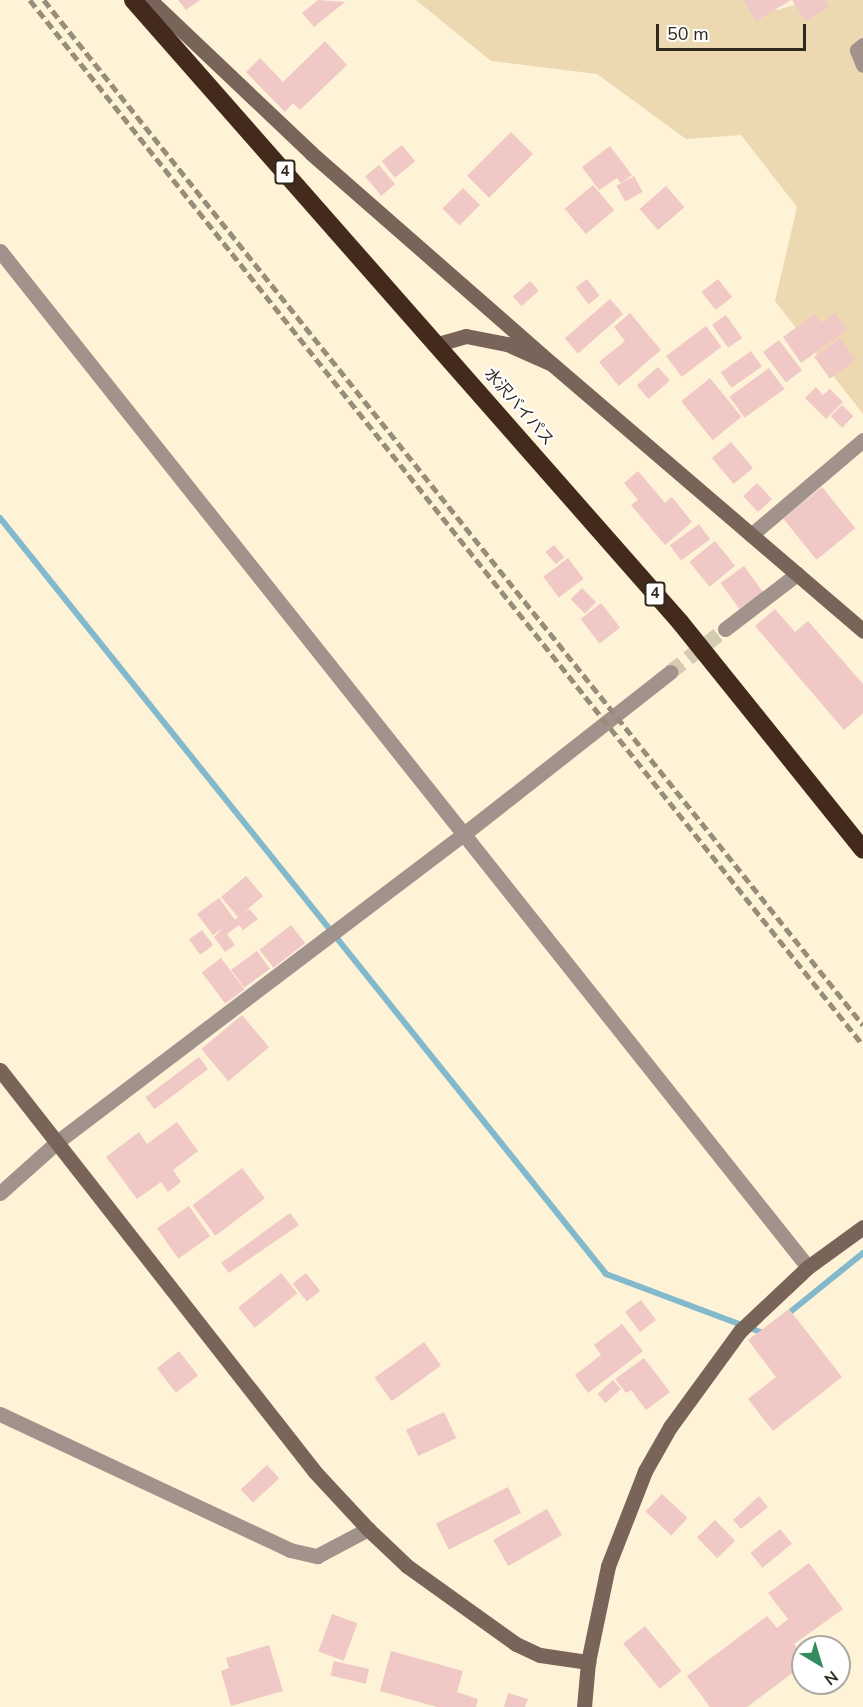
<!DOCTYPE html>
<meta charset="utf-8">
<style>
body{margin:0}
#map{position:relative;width:863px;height:1707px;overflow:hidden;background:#fef2d7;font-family:"Nunito Sans","Noto Sans JP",sans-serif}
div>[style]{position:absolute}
.green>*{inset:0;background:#edd9b1}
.stream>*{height:6px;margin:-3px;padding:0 3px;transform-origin:3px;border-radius:3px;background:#82b9cc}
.building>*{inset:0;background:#f0c8c6;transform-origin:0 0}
.street-tunnel>*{height:15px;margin-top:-7.5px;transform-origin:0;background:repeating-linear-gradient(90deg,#d5cab2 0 15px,transparent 0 23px)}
.street>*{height:15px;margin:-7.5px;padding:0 7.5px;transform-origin:7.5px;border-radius:7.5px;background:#a1928b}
.secondary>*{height:15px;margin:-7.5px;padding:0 7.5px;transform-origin:7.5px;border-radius:7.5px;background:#79645a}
.highway>*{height:18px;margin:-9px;padding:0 9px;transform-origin:9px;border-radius:9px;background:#442a1c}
.rail>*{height:4.5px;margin-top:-2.25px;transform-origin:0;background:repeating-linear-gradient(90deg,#968d7a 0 9px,transparent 0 13.5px)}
span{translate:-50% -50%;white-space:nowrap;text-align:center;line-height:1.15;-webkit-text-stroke:4.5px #fff;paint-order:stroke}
.shield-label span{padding:2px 4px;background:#fff;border:2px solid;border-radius:4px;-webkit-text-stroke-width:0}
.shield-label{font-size:15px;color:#2f291d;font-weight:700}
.street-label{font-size:16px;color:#2f291d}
.north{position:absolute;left:791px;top:1635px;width:60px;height:60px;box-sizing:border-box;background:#fff;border:2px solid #aca9a5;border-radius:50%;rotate:142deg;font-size:16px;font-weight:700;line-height:24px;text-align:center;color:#2f291d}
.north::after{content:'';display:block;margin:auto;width:21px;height:27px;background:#348b60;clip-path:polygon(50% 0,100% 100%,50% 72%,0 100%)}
.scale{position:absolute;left:656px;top:24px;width:150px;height:27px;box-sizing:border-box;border:3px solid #2f291d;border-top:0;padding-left:8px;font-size:18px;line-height:21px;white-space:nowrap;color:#2f291d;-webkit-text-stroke:4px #fff;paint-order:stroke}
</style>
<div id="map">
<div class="green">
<i style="clip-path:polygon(416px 0,742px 0,777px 10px,811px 0,863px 0,863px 414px,775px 301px,797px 207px,741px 135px,686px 139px,597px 74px,491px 61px)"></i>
</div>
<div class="stream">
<i style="left:0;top:518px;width:969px;rotate:51.28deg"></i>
<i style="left:606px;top:1274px;width:171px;rotate:20.6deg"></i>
<i style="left:784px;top:1317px;width:102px;rotate:-39deg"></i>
</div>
<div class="building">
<i style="clip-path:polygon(178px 0,200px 0,186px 10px)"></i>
<i style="clip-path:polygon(318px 0,345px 2px,314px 27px,302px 13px)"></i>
<i style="clip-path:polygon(743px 0,791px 0,756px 21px)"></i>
<i style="clip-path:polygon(792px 0,825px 0,829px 7px,805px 21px)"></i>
<i style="clip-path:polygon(325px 41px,347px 65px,300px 110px,293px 103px,285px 112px,246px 72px,260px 58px,283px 82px)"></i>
<i style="left:511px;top:132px;width:31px;height:62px;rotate:45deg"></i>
<i style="left:402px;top:145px;width:21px;height:26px;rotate:51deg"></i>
<i style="clip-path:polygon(610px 146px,632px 175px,621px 183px,617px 178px,599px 190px,582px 167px)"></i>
<i style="left:379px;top:165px;width:25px;height:18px;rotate:50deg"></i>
<i style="left:634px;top:176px;width:18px;height:20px;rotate:61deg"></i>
<i style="left:593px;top:185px;width:33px;height:37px;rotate:50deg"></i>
<i style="left:666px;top:186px;width:28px;height:35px;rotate:49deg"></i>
<i style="left:463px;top:188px;width:24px;height:29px;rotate:45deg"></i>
<i style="left:587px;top:279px;width:21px;height:14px;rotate:53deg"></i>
<i style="left:718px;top:279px;width:23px;height:21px;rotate:52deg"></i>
<i style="left:530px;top:281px;width:13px;height:23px;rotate:48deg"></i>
<i style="left:610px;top:299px;width:20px;height:60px;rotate:49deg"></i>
<i style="clip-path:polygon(630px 313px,661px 350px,619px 386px,599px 362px,625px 341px,614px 327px)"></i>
<i style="clip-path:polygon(835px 313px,847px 330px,801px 363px,783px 337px,815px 314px,821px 323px)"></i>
<i style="left:726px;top:315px;width:28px;height:17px;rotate:55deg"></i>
<i style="left:706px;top:326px;width:26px;height:50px;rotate:53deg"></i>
<i style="left:840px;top:338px;width:27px;height:32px;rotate:54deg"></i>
<i style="left:779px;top:340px;width:38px;height:20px;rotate:53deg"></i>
<i style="left:751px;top:351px;width:19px;height:37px;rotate:55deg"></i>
<i style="left:658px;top:367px;width:18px;height:28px;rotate:49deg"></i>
<i style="left:769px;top:368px;width:26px;height:49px;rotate:54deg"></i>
<i style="left:710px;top:378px;width:50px;height:37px;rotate:51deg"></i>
<i style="clip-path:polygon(816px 387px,823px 395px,830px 389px,843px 402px,826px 419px,805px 398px)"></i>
<i style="left:842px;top:405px;width:16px;height:16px;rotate:45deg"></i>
<i style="left:731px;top:442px;width:34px;height:25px;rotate:50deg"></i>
<i style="clip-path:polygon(638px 471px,665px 503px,672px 497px,692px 522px,665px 545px,631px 505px,638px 500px,624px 483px)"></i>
<i style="left:757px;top:483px;width:22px;height:19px;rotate:47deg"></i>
<i style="left:822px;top:487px;width:53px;height:50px;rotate:51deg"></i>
<i style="left:699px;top:524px;width:19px;height:36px;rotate:54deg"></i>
<i style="left:715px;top:541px;width:32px;height:33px;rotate:51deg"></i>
<i style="left:554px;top:545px;width:16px;height:11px;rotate:50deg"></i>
<i style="left:568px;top:558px;width:26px;height:31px;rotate:53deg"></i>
<i style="left:744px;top:566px;width:32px;height:29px;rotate:54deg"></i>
<i style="left:582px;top:588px;width:20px;height:16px;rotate:45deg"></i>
<i style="left:601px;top:603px;width:31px;height:26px;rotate:52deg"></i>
<i style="clip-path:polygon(775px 609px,795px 632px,808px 621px,863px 684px,863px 713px,844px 730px,755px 626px)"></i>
<i style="clip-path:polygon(246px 876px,263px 896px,241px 915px,249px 909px,258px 919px,243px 930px,239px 925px,227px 934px,235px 945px,225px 952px,214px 937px,223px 928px,213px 935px,197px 914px,219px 898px,235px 920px,238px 917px,221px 897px)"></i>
<i style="left:291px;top:925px;width:23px;height:40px;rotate:52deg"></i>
<i style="left:202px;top:930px;width:19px;height:16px;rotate:54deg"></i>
<i style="left:257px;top:951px;width:22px;height:32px;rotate:54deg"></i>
<i style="left:221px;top:958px;width:39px;height:24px;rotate:53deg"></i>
<i style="left:242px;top:1015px;width:42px;height:53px;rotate:50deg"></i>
<i style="left:199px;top:1057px;width:15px;height:67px;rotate:53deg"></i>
<i style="clip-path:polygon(177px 1122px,198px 1151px,173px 1170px,181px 1182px,168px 1192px,161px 1182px,137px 1199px,106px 1157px,139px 1132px,147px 1144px)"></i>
<i style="left:242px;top:1168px;width:38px;height:62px;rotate:53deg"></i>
<i style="left:189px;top:1206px;width:37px;height:39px;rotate:55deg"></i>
<i style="clip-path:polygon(290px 1213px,299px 1225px,229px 1273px,221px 1263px)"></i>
<i style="left:281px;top:1273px;width:26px;height:55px;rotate:51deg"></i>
<i style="left:306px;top:1273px;width:23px;height:17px;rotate:52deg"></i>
<i style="left:641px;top:1300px;width:25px;height:20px;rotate:53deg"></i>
<i style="clip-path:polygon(789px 1309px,842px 1377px,773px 1431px,748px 1399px,776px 1377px,748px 1340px)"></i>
<i style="clip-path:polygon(622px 1324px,643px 1351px,588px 1393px,575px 1375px,601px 1355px,594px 1345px)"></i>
<i style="left:424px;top:1342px;width:29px;height:61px;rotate:54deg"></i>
<i style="left:179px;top:1351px;width:31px;height:28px;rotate:52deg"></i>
<i style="clip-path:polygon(644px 1358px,670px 1392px,646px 1410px,631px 1390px,626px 1393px,615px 1379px)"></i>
<i style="left:613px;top:1380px;width:12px;height:21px;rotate:48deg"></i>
<i style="left:444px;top:1412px;width:29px;height:42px;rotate:65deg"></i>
<i style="left:267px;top:1465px;width:18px;height:36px;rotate:47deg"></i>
<i style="left:508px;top:1487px;width:29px;height:81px;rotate:63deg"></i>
<i style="left:662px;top:1494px;width:35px;height:24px;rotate:43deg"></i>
<i style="clip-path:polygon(759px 1496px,768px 1507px,741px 1529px,733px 1520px)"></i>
<i style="left:547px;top:1509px;width:30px;height:62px;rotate:60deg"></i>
<i style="left:715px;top:1520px;width:29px;height:25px;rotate:46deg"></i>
<i style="left:780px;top:1529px;width:19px;height:38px;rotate:51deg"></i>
<i style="clip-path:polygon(809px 1563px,843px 1609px,794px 1644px,803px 1656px,803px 1665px,747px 1707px,710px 1707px,687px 1676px,767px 1616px,777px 1628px,788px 1619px,768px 1593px)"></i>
<i style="left:332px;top:1614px;width:27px;height:40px;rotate:20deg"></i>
<i style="left:645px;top:1626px;width:58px;height:28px;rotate:51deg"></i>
<i style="clip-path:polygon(269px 1645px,283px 1691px,231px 1706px,221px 1671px,229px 1668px,226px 1658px)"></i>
<i style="clip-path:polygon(391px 1651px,463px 1671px,457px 1692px,478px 1699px,476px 1707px,437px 1707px,380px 1691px)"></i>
<i style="left:334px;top:1661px;width:36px;height:15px;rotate:13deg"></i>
<i style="clip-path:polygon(508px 1693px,528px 1699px,525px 1707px,504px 1707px)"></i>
</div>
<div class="street-tunnel">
<i style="left:670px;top:672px;width:70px;rotate:-38deg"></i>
</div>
<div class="street">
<i style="left:863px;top:45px;width:8px;rotate:140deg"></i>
<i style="left:857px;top:50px;width:16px;rotate:68deg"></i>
<i style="left:0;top:251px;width:1298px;rotate:51.51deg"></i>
<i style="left:751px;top:535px;width:147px;rotate:-40.3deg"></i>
<i style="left:725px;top:629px;width:91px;rotate:-37.4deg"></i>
<i style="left:0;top:1193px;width:76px;rotate:-41.8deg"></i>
<i style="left:57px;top:1142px;width:512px;rotate:-37.14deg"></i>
<i style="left:465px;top:833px;width:261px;rotate:-38.1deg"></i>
<i style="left:0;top:1414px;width:320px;rotate:25.1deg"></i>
<i style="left:290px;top:1550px;width:28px;rotate:13deg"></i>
<i style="left:317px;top:1556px;width:58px;rotate:-27.9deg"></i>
</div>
<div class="secondary">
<i style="left:150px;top:0;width:222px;rotate:43.5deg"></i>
<i style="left:311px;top:153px;width:320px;rotate:41.2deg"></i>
<i style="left:438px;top:344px;width:29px;rotate:-16deg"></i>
<i style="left:466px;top:336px;width:42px;rotate:11deg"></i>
<i style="left:507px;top:344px;width:49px;rotate:24deg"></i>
<i style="left:552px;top:364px;width:410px;rotate:40.6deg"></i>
<i style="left:0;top:1070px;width:511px;rotate:51.92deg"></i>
<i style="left:315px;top:1472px;width:78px;rotate:47.1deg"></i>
<i style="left:368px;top:1529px;width:54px;rotate:43.5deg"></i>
<i style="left:407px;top:1566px;width:134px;rotate:35.6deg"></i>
<i style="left:516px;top:1644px;width:26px;rotate:25deg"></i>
<i style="left:540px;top:1655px;width:49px;rotate:8.3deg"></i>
<i style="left:584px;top:1707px;width:45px;rotate:-84.9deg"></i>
<i style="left:588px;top:1662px;width:98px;rotate:-78.2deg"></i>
<i style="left:608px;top:1566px;width:102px;rotate:-68.7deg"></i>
<i style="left:645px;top:1471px;width:51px;rotate:-60.4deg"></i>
<i style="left:670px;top:1427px;width:119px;rotate:-53.9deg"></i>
<i style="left:740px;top:1331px;width:93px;rotate:-43.3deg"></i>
<i style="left:808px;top:1267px;width:68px;rotate:-36deg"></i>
</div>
<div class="highway">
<i style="left:133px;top:0;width:828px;rotate:48.67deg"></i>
<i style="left:680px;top:622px;width:292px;rotate:51.2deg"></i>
</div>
<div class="rail">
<i style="left:30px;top:0;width:1336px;rotate:51.44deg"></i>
<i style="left:44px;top:0;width:1312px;rotate:51.37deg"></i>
</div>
<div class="shield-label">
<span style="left:285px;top:172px">4</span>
<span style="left:655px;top:594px">4</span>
</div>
<div class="street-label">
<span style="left:519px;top:407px;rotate:49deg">水沢バイパス</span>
</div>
<div class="north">N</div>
<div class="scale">50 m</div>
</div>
